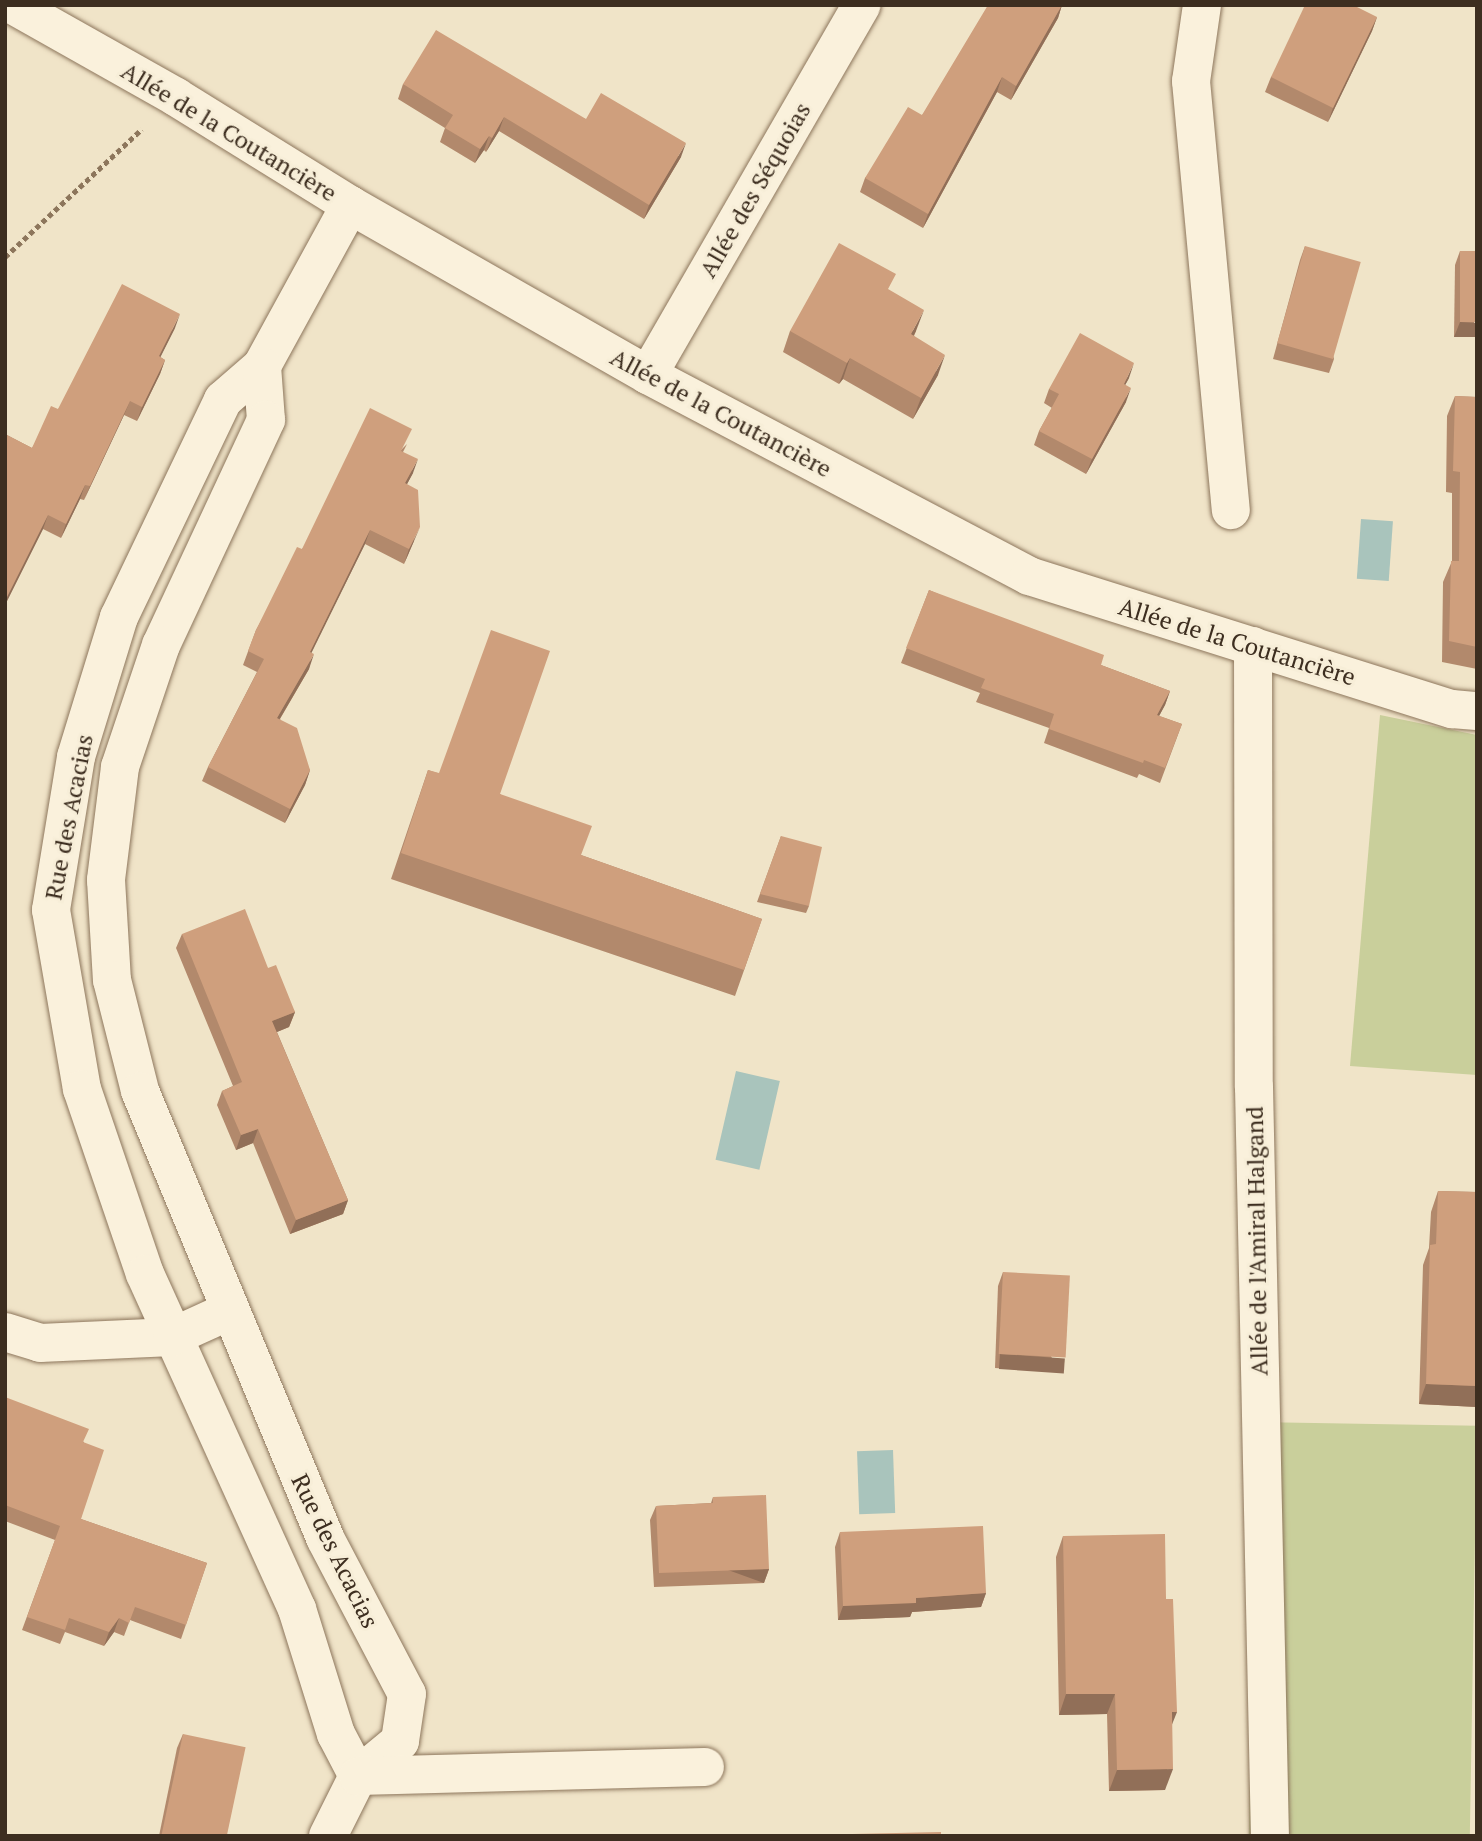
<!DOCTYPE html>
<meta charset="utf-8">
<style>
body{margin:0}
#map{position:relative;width:1482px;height:1841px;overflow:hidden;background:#f0e4c8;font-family:"PT Serif",serif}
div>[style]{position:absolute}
.green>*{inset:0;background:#c9cf9b;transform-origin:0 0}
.water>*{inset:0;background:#a9c4bc;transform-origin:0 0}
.path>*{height:4.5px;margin-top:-2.25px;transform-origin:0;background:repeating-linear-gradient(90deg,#8d765c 0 5px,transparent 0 8.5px)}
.roads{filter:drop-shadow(0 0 2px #8d765c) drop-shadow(0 0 2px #8d765c)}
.minor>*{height:38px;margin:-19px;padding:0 19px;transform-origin:19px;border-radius:19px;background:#faf1dc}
.wall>*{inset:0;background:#b2896c}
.shaded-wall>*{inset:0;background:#916f58;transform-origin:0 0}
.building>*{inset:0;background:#cf9f7d;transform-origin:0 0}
span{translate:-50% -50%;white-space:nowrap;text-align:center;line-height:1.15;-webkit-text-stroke:6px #f7eed8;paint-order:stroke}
.street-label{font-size:24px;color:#3d2e20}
.frame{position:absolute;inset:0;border:7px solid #3d2e20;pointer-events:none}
</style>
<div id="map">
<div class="green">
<i style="clip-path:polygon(1380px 715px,1477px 735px,1477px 1075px,1350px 1066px)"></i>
<i style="left:1256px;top:1422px;width:221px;height:414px;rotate:1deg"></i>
</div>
<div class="water">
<i style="left:1361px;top:519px;width:32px;height:60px;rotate:4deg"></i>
<i style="left:736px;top:1071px;width:45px;height:91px;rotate:13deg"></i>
<i style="left:893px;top:1450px;width:63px;height:36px;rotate:88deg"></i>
</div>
<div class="path">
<i style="left:5px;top:257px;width:187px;rotate:-43.1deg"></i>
</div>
<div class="roads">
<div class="minor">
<i style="left:13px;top:5px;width:187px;rotate:29.4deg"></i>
<i style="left:176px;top:97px;width:205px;rotate:31.8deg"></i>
<i style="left:350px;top:205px;width:343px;rotate:29.7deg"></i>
<i style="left:648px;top:375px;width:431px;rotate:27.8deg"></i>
<i style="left:1029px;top:576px;width:443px;rotate:17.5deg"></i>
<i style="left:1452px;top:709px;width:25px;rotate:5deg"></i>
<i style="left:1202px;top:5px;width:77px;rotate:98.2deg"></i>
<i style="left:1191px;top:81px;width:431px;rotate:84.7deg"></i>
<i style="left:350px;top:205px;width:183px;rotate:118.7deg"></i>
<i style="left:262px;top:366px;width:52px;rotate:138.9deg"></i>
<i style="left:223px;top:400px;width:241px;rotate:115.6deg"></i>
<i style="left:119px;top:617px;width:146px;rotate:107.1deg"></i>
<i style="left:76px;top:757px;width:155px;rotate:99.3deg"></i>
<i style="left:51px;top:910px;width:182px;rotate:80.2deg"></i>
<i style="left:82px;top:1089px;width:195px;rotate:71.2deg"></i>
<i style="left:145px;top:1274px;width:368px;rotate:65.6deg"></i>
<i style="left:297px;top:1609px;width:131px;rotate:72.7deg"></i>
<i style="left:336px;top:1734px;width:47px;rotate:62.4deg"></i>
<i style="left:262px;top:366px;width:54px;rotate:85.8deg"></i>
<i style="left:266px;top:420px;width:248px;rotate:115deg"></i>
<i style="left:161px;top:645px;width:129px;rotate:108.6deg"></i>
<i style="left:120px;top:767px;width:114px;rotate:97.1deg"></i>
<i style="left:106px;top:880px;width:100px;rotate:86.6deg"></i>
<i style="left:112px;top:980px;width:114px;rotate:75.8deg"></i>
<i style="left:140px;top:1091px;width:484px;rotate:67.5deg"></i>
<i style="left:325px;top:1538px;width:176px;rotate:62.3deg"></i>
<i style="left:407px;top:1694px;width:48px;rotate:98.5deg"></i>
<i style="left:400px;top:1741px;width:55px;rotate:140.2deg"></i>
<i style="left:358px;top:1776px;width:67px;rotate:116.6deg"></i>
<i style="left:648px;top:375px;width:427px;rotate:-60deg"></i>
<i style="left:1253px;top:646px;width:441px;rotate:89.9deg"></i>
<i style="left:1254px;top:1087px;width:749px;rotate:88.78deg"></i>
<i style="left:5px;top:1332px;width:37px;rotate:17deg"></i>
<i style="left:40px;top:1343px;width:132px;rotate:-2.6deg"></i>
<i style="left:172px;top:1337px;width:63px;rotate:-24.5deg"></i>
<i style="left:358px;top:1776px;width:347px;rotate:-1.5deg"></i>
</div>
</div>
<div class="wall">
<i style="clip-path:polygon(1062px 5px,1058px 18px,1011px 100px,997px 92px,923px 228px,860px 192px,865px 178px,922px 115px)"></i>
<i style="clip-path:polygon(1377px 17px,1372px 31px,1328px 122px,1265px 92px,1271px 77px)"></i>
<i style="clip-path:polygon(403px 84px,586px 119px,681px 157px,644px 219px,499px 131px,486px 152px,484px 150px,475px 163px,440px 142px,445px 128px,398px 99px)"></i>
<i style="clip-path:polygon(1305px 246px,1334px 359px,1329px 373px,1273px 359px,1300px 260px)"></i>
<i style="clip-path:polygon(1460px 251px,1477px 337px,1454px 337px,1455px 265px)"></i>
<i style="clip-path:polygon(175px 328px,160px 357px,165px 360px,160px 374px,137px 421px,124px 415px,84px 500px,80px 499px,61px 538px,43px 529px,5px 605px,5px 434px,32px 448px,58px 409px)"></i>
<i style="clip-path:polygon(790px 331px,916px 331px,914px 336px,938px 375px,913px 419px,843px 379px,839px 384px,783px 352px)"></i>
<i style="clip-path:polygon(1129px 378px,1125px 385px,1126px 402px,1086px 474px,1034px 445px,1039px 431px,1052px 408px,1044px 403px,1049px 389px)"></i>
<i style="clip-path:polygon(1455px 396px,1477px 397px,1477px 669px,1442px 662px,1443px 582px,1452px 561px,1452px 493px,1446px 492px,1447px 416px)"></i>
<i style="clip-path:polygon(407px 444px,403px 452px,413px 473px,407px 484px,414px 541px,404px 564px,365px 544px,311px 653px,309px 669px,280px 719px,310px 770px,305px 785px,285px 823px,202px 781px,208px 767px,257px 672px,243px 665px,256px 630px,302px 549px)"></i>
<i style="clip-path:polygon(929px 590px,1101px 665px,1170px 691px,1165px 705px,1159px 716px,1182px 724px,1160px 783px,1139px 774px,1137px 778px,1044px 743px,1049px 728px,976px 702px,980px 693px,901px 663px)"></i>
<i style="clip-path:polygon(428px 770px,500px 794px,581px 855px,762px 919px,735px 996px,391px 879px)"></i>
<i style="clip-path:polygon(781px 836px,809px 906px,806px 913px,757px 902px)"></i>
<i style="clip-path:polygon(182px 934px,268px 968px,295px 1012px,289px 1027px,277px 1032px,348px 1200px,343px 1214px,290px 1234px,253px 1143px,236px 1150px,217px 1105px,222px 1091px,233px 1086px,176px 948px)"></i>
<i style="clip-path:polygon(1438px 1191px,1477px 1192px,1477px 1407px,1419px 1404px,1423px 1265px,1429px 1248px,1431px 1212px)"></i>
<i style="clip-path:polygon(1003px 1272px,1060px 1372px,995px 1368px,998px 1286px)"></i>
<i style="clip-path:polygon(5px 1397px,84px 1442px,81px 1519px,207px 1563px,181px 1639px,130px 1620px,124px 1636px,114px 1632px,104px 1646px,65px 1632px,60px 1644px,22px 1630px,55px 1540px,5px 1521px)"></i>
<i style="clip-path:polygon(713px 1497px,769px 1569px,764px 1583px,654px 1587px,650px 1520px,656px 1506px,711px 1503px)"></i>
<i style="clip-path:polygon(840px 1532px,986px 1593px,981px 1607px,912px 1612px,910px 1617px,838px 1620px,835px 1547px)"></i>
<i style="clip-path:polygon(1063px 1536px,1166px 1599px,1172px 1725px,1165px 1790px,1109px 1791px,1107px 1714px,1059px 1715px,1056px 1557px)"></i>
<i style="clip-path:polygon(183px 1734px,228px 1836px,159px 1836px,177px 1748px)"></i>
</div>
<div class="shaded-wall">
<i style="clip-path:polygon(1062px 5px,1058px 18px,1011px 100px,1016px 86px)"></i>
<i style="clip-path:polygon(1377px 17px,1372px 31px,1328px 122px,1333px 108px)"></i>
<i style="clip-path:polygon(1002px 77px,997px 92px,923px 228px,928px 214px)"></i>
<i style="clip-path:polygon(504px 117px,499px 131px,486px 152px,492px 138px)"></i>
<i style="clip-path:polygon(489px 136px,484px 150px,475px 163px,480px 149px)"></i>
<i style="clip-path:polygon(686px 143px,681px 157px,644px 219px,649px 205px)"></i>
<i style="clip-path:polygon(924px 310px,916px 331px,903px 355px,911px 334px)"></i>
<i style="clip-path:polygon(180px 314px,175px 328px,154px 370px,159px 356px)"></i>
<i style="clip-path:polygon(1460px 322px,1477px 323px,1477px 337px,1454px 337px)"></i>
<i style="clip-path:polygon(945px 355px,938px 375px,913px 419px,921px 398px)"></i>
<i style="clip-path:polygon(850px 358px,843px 379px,839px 384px,847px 363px)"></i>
<i style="clip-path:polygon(165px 360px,160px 374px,137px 421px,142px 407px)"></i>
<i style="clip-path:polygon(1134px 363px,1129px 378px,1118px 398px,1124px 384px)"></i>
<i style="clip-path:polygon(1131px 388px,1126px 402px,1086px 474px,1092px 459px)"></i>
<i style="clip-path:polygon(130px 401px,124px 415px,84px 500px,90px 486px)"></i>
<i style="clip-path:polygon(418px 459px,413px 473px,400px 497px,405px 483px)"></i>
<i style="clip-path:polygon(85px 485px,80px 499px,61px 538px,66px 524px)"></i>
<i style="clip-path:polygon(48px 515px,43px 529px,5px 605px,5px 601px)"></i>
<i style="clip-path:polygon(420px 527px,414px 541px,404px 564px,409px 549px)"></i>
<i style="clip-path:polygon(370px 530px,365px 544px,305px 666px,310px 652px)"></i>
<i style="clip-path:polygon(314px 654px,309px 669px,272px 732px,277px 718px)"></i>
<i style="clip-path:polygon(1170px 691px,1165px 705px,1152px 729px,1157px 715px)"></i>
<i style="clip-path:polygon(310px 770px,305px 785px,285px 823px,290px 809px)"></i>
<i style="clip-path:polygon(295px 1012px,289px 1027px,267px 1036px,272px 1021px)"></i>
<i style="clip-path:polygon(258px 1129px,253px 1143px,236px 1150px,241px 1135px)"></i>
<i style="clip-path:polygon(348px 1200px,343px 1214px,290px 1234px,296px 1220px)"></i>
<i style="left:1000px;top:1354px;width:65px;height:15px;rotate:4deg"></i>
<i style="clip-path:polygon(1426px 1384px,1477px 1386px,1477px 1407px,1419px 1404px)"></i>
<i style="left:769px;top:1569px;width:15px;height:110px;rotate:110deg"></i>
<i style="clip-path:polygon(986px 1593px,981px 1607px,912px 1612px,910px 1617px,838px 1620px,843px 1606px,916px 1598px)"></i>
<i style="clip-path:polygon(119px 1618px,114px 1632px,104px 1646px,109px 1632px)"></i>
<i style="clip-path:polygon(1066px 1694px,1115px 1694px,1107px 1714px,1059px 1715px)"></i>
<i style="clip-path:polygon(1172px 1712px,1177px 1712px,1169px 1732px)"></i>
<i style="clip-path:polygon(1173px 1769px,1165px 1790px,1109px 1791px,1117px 1770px)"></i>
</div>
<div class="building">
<i style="clip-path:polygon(988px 5px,1062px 5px,1016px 86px,1002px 77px,928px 214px,865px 178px,908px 107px,922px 115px)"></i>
<i style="clip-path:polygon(1305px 5px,1353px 5px,1377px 17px,1333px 108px,1271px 77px)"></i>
<i style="clip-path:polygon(436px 30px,586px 119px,601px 93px,686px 143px,649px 205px,504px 117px,492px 138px,489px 136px,480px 149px,445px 128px,453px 115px,403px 84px)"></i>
<i style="clip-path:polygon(839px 243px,896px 274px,888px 289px,924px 310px,911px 334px,945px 355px,921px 398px,850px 358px,847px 363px,790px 331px)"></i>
<i style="left:1305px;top:246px;width:58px;height:101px;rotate:16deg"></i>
<i style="left:1460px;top:251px;width:17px;height:71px"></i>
<i style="clip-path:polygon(122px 284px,180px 314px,159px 356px,165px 360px,142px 407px,130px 401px,90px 486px,85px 485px,66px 524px,48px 515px,5px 601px,5px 434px,32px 448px,51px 406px,58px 409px)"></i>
<i style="clip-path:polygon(1080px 333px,1134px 363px,1124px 384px,1131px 388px,1092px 459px,1039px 431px,1059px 394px,1049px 389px)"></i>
<i style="clip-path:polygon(1455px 396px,1477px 397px,1477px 647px,1449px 641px,1451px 561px,1459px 561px,1460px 472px,1453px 471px)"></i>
<i style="clip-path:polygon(370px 408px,412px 429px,401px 451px,418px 459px,405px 483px,418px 490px,420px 527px,409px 549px,370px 530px,310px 652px,314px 654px,277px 718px,297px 728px,310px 770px,290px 809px,208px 767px,264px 659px,248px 651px,256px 630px,297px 547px,302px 549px)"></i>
<i style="clip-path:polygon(929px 590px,1104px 655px,1101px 665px,1170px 691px,1157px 715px,1182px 724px,1165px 768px,1144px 760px,1143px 763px,1049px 729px,1054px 714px,981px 688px,985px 679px,906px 648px)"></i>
<i style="clip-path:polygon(491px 630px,550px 651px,500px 794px,592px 826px,581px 855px,762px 919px,744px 970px,401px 853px,428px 770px,439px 773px)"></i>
<i style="clip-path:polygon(781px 836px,822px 847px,809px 906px,760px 894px)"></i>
<i style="clip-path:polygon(245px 909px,268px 968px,276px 965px,295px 1012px,272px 1021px,348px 1200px,296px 1220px,258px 1129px,241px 1135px,222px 1091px,242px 1082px,182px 934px)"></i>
<i style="clip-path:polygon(1438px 1191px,1477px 1192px,1477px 1386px,1426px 1384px,1430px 1245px,1436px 1244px)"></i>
<i style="left:1003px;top:1272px;width:67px;height:82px;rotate:3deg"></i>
<i style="clip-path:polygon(5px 1397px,89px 1429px,83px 1442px,104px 1450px,81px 1519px,207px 1563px,186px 1625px,135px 1607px,129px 1623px,119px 1618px,109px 1632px,69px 1618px,65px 1630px,27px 1617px,60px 1526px,5px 1505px)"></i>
<i style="clip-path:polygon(766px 1495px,769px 1569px,659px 1573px,656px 1506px,713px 1503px,713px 1497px)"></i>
<i style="clip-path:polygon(983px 1526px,986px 1593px,916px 1598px,916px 1603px,843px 1606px,840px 1532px)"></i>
<i style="clip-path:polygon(1165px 1534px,1166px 1599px,1173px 1599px,1177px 1712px,1172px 1712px,1173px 1769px,1117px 1770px,1115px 1694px,1066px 1694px,1063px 1536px)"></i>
<i style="left:183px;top:1734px;width:64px;height:104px;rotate:12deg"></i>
<i style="clip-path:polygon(941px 1832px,941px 1836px,852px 1836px,852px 1834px)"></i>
</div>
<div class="street-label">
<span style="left:229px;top:132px;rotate:31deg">Allée de la Coutancière</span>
<span style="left:755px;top:190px;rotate:-60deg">Allée des Séquoias</span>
<span style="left:721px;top:413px;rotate:28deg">Allée de la Coutancière</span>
<span style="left:1237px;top:642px;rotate:17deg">Allée de la Coutancière</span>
<span style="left:69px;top:817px;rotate:-79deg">Rue des Acacias</span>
<span style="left:1257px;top:1241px;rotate:-91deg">Allée de l'Amiral Halgand</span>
<span style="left:335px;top:1551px;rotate:64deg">Rue des Acacias</span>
</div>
<div class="frame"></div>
</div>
